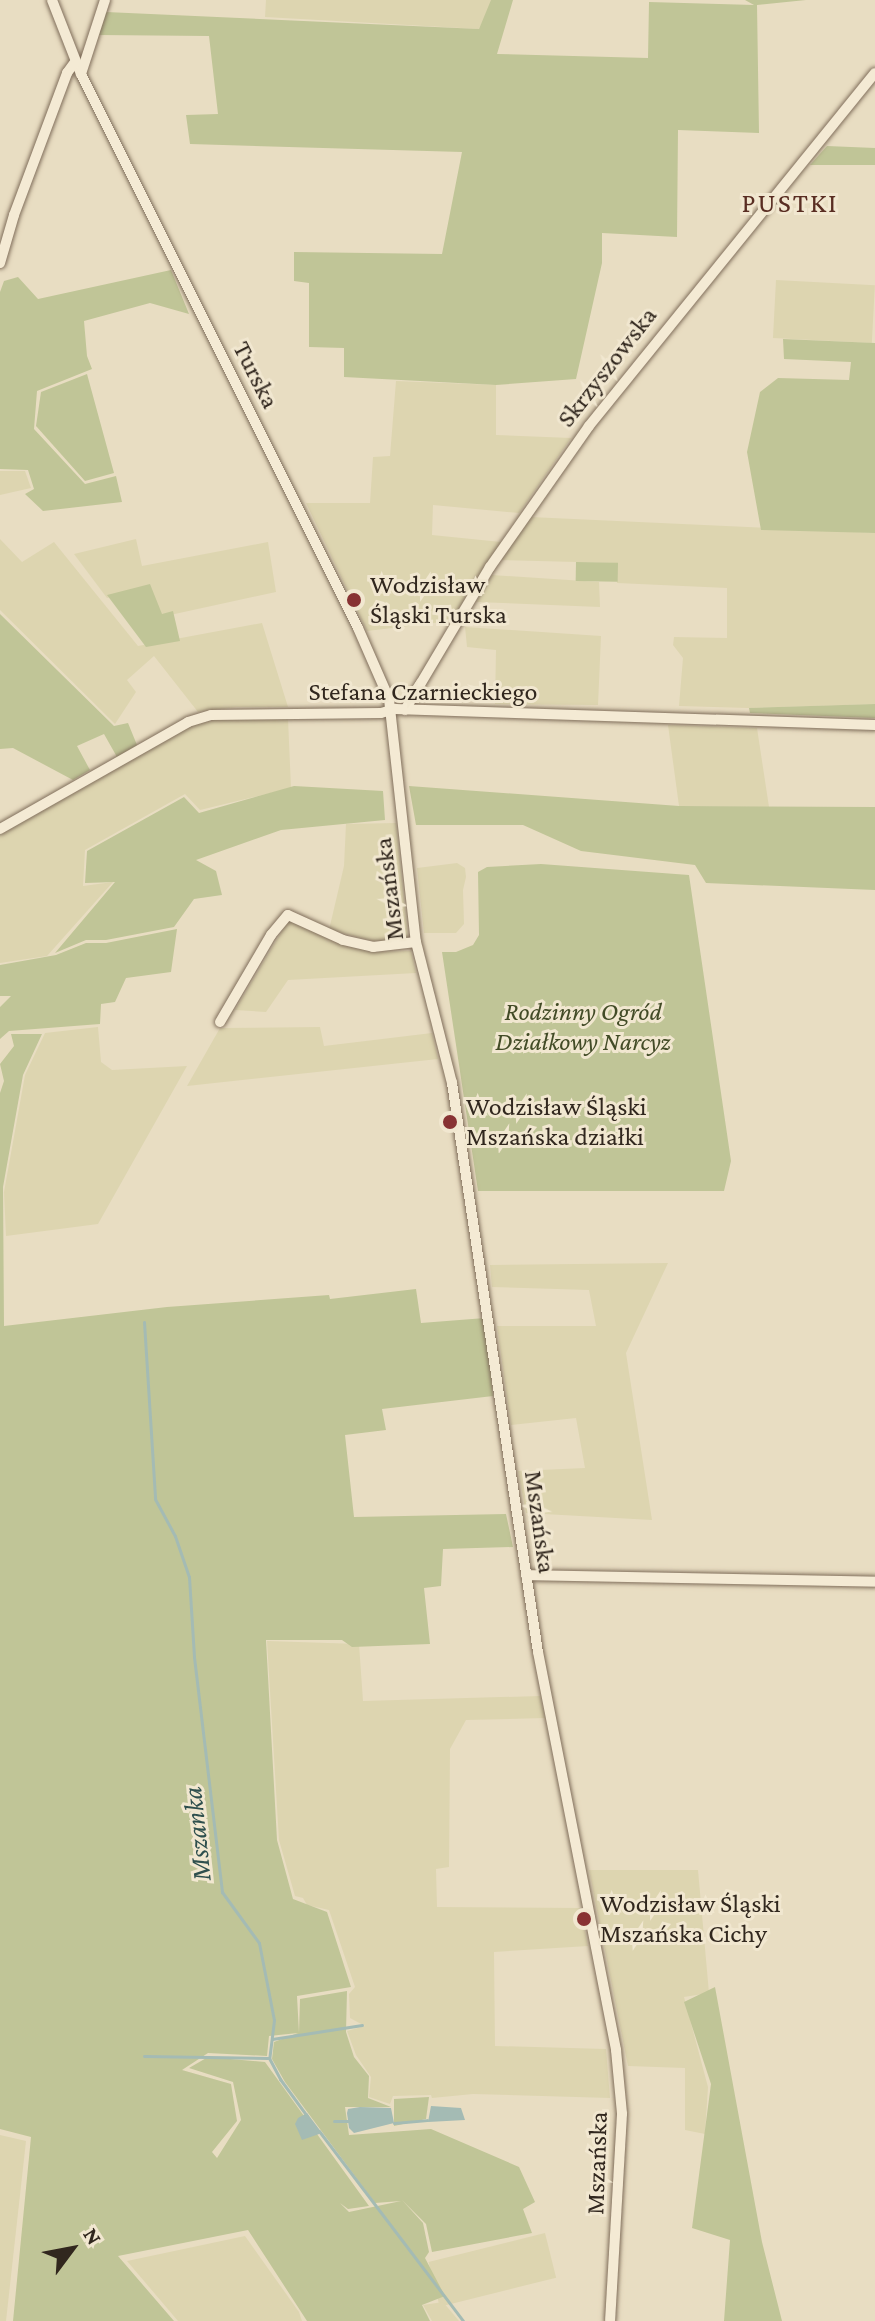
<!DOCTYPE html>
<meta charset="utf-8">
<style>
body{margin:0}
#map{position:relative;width:875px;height:2321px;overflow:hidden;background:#e8ddc2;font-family:"Crimson Pro",serif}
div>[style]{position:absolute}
.farmland>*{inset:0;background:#ddd5b0;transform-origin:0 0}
.green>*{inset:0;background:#c0c597;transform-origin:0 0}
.water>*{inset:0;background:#a4bbb4}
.stream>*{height:3px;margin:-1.5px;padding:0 1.5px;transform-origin:1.5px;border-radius:1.5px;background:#a4bbb4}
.roads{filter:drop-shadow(0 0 2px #806e5b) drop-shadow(0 0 2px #806e5b)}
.minor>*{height:10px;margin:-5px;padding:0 5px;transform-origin:5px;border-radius:5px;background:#f4ead4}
.dots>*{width:22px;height:22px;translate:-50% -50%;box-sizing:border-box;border:4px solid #f1e7d0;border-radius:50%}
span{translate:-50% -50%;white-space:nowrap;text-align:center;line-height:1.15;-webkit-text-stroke:6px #f1e7d0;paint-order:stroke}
.street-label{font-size:26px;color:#31271e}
.poi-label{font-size:26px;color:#31271e}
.left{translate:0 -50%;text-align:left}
.park-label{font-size:26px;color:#424b26;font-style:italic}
.neighbourhood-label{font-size:28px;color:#592d22;letter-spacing:2px}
.water-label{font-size:28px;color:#2e4f4d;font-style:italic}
.north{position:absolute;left:32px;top:2209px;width:80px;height:80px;-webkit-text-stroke:6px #f1e7d0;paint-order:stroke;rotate:58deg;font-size:22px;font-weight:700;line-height:32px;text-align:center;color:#31271e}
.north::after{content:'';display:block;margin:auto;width:28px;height:36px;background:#31271e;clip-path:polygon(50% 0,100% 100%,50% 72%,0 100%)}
</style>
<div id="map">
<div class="farmland">
<i style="clip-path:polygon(266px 0,491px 0,491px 5px,479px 29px,265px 17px)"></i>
<i style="left:776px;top:280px;width:99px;height:58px;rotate:3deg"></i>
<i style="clip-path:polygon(396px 381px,496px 385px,496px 435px,571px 438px,519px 513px,433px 505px,432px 535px,501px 542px,451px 621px,367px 631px,306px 503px,370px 503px,373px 457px,390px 456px)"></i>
<i style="clip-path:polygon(0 471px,25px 471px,31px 488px,0 495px)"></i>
<i style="clip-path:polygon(530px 517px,875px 533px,875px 704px,749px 708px,679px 706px,683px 658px,673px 645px,674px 637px,727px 638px,727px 588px,617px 583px,617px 563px,501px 560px)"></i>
<i style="clip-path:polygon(0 539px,22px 562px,54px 542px,138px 646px,262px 623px,288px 707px,237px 707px,198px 712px,154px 656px,127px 680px,136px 692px,115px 724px,0 610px)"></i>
<i style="clip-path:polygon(136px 539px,142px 566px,268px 542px,276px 592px,161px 617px,150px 587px,107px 598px,74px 554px)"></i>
<i style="clip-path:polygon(492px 575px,599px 582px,600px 607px,476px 602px)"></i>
<i style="clip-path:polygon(465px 627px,601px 636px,598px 705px,495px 704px,496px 650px,467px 647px)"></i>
<i style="clip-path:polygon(221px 719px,288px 719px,291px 788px,200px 810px,185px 794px,85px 850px,83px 886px,113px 882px,47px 956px,0 963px,0 835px,186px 729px,203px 721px)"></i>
<i style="clip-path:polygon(668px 725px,757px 728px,769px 807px,679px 806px)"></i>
<i style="clip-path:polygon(396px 823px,408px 937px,382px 943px,329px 930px,344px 866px,346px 824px)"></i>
<i style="clip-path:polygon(457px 863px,465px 868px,466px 877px,463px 890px,464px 924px,456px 933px,424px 933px,417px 868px)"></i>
<i style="clip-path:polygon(288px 921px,370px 952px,411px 951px,416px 973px,288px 980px,266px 1012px,235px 1010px)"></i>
<i style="clip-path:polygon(98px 1027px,101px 1062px,112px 1070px,187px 1066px,98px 1224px,6px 1236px,4px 1192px,25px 1075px,45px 1033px)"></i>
<i style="clip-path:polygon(320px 1027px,324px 1046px,432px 1033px,438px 1059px,187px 1086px,220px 1028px)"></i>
<i style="clip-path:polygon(668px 1263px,626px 1353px,652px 1520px,526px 1513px,518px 1471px,585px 1468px,576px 1418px,511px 1425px,497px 1326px,596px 1326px,589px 1290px,492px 1287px,490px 1265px)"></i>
<i style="clip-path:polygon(267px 1641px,359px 1644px,363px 1701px,540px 1696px,545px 1718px,466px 1720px,450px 1749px,449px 1867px,436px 1869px,437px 1907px,580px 1908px,588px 1946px,494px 1952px,495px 2046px,606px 2049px,610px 2098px,473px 2094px,432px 2098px,431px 2095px,393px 2096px,390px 2104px,369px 2097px,371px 2077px,356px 2055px,347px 2031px,365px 2026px,350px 2018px,349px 1994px,355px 1987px,329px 1910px,307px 1905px,303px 1898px,295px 1896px,279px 1840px)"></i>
<i style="clip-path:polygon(589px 1870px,698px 1870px,709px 1993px,684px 1997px,708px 2087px,705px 2134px,685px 2130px,685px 2068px,628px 2066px)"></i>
<i style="clip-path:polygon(0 2135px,26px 2141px,6px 2321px,0 2321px)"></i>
<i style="left:545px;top:2233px;width:46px;height:120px;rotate:76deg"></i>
<i style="clip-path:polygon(245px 2236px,299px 2312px,302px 2321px,178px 2321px,127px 2261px)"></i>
<i style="clip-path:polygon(443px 2302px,459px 2321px,432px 2321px,423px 2305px)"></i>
</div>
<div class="green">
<i style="clip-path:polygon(491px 0,513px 0,497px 54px,648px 58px,649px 2px,754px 5px,745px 0,806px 0,757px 5px,759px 133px,678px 130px,677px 237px,602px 233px,602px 263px,576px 379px,496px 385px,344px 377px,344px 348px,309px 347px,309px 283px,294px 281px,294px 252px,442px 254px,462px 152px,190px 144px,186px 115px,218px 114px,209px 36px,98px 35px,106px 12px,479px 29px)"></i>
<i style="clip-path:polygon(827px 146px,875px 148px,875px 165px,810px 165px)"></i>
<i style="clip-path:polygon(171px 270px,189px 314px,150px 303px,84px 321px,87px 356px,92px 369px,37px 391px,34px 429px,85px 484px,116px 476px,122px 502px,43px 511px,25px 494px,34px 489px,28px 470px,0 469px,0 292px,4px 281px,18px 277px,38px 299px)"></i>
<i style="clip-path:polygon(783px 339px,875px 343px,875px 533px,761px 530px,747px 452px,760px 392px,778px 378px,849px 380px,851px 362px,784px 359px)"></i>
<i style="clip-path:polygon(87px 374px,114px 473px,85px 481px,36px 426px,41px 392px)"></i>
<i style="left:576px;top:562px;width:42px;height:19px;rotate:1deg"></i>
<i style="clip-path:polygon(150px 584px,162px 614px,173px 611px,180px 641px,146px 647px,107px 595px)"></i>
<i style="clip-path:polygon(0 614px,114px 726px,128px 723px,137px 745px,117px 757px,104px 734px,77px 746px,90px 770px,73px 780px,13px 748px,0 749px)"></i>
<i style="clip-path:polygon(875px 704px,875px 718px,750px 713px,749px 708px)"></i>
<i style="clip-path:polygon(294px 786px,383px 791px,385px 820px,281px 830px,196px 860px,216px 871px,222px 895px,194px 899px,174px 927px,106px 940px,86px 940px,55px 953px,115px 882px,85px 883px,87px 851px,184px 797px,199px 813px)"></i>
<i style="clip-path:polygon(409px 786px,679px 806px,875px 807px,875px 890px,706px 883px,695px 865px,581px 851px,523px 825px,416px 825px)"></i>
<i style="clip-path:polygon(541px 864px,689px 875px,731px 1161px,724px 1191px,478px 1191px,442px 952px,456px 952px,473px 945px,479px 935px,478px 872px,487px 867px)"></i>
<i style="clip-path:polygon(177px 929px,171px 972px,126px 978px,115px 1002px,101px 1004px,100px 1024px,9px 1031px,0 1039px,0 1007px,11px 996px,0 996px,0 965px,56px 955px,86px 943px,106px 943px)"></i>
<i style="clip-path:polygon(evenodd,11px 1034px,42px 1034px,23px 1075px,3px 1187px,4px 1326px,167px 1307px,329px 1295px,330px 1299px,416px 1289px,421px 1323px,485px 1318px,493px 1396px,382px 1409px,386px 1430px,345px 1435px,354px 1517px,506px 1514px,513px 1547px,443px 1549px,441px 1586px,424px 1588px,430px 1644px,352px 1647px,342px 1640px,266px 1640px,277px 1840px,293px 1899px,327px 1912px,351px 1987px,297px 1996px,299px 2033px,300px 1999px,347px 1991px,346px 2032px,354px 2057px,369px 2076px,368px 2098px,391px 2107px,345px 2107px,349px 2135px,431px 2129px,519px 2167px,535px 2202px,523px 2209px,532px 2233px,432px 2252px,426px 2224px,402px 2200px,423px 2223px,429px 2252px,425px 2258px,445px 2296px,422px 2305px,430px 2321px,307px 2321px,248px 2230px,118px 2256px,174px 2321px,13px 2321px,31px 2137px,0 2129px,0 1093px,4px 1081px,0 1064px,14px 1046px,11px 1034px,298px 2033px,274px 2042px,272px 2059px,285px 2082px,375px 2203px,401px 2201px,349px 2212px,340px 2203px,348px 2209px,369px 2206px,265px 2062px,208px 2057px,189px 2068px,233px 2082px,241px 2120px,217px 2158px,212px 2152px,237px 2121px,231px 2084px,182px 2070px,208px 2053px,267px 2056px,269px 2036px,298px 2033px)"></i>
<i style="clip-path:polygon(715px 1987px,762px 2242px,782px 2321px,724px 2321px,730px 2240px,692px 2228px,711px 2084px,684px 2002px)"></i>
<i style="clip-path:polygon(429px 2097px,426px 2119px,394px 2126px,394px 2099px)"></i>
</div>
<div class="water">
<i style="clip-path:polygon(431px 2106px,461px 2108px,465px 2120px,428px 2122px)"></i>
<i style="clip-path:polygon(360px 2107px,391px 2108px,394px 2123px,354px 2133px,349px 2128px,347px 2113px,348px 2109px)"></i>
<i style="clip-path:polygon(307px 2113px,322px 2133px,302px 2140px,295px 2124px,298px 2118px)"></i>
</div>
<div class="stream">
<i style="left:144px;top:1322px;width:177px;rotate:86.4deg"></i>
<i style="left:155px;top:1499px;width:42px;rotate:61.6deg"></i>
<i style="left:175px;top:1536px;width:43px;rotate:71.1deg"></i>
<i style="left:189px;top:1577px;width:80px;rotate:86.4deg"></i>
<i style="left:194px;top:1657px;width:237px;rotate:83.2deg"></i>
<i style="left:222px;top:1892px;width:63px;rotate:54deg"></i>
<i style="left:259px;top:1943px;width:78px;rotate:79deg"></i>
<i style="left:274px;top:2020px;width:38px;rotate:97deg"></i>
<i style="left:269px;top:2058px;width:24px;rotate:62deg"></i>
<i style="left:280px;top:2079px;width:46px;rotate:53.9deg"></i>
<i style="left:272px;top:2039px;width:91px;rotate:-8.8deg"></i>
<i style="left:144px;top:2056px;width:124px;rotate:0.9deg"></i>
<i style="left:334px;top:2121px;width:14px"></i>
<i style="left:394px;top:2123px;width:33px;rotate:-5deg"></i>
<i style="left:319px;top:2131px;width:238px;rotate:52.8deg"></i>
</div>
<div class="roads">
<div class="minor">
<i style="left:52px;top:0;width:79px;rotate:68.6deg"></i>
<i style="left:81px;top:74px;width:619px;rotate:63.43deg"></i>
<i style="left:358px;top:628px;width:77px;rotate:66.4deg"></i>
<i style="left:389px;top:699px;width:244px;rotate:83.7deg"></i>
<i style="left:416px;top:942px;width:146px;rotate:75.7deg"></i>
<i style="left:452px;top:1083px;width:575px;rotate:81.41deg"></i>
<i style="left:538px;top:1652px;width:406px;rotate:78.9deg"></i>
<i style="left:616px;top:2050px;width:64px;rotate:84.6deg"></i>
<i style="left:622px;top:2114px;width:207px;rotate:93.3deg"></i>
<i style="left:81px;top:74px;width:78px;rotate:-72deg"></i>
<i style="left:0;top:263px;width:50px;rotate:-73.7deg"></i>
<i style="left:14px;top:215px;width:152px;rotate:-69.5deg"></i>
<i style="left:67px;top:73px;width:14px;rotate:-54deg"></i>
<i style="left:405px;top:710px;width:166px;rotate:-59.3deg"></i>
<i style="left:490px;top:567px;width:172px;rotate:-54.9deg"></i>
<i style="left:589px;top:426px;width:454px;rotate:-51deg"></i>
<i style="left:0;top:829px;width:216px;rotate:-29.6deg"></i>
<i style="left:188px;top:722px;width:24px;rotate:-17deg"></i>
<i style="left:211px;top:715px;width:170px;rotate:-0.7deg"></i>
<i style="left:381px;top:713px;width:15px;rotate:-16deg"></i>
<i style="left:395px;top:709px;width:480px;rotate:1.9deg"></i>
<i style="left:220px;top:1022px;width:101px;rotate:-59.6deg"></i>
<i style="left:271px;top:935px;width:26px;rotate:-50deg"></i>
<i style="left:288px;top:915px;width:60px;rotate:24.4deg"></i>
<i style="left:343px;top:940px;width:31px;rotate:13deg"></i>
<i style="left:373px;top:947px;width:43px;rotate:-6.6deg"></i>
<i style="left:526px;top:1575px;width:349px;rotate:1.1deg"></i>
</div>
</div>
<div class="dots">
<i style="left:354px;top:600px;background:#883233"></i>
<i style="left:450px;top:1122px;background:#883233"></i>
<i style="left:584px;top:1919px;background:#883233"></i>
</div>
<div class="street-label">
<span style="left:607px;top:367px;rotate:-52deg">Skrzyszowska</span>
<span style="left:256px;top:375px;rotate:63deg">Turska</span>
<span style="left:423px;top:692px">Stefana Czarnieckiego</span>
<span style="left:389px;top:889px;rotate:-97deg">Mszańska</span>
<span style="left:540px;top:1522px;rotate:82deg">Mszańska</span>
<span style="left:597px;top:2163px;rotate:-88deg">Mszańska</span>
</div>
<div class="poi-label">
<span class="left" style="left:370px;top:600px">Wodzisław<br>Śląski Turska</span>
<span class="left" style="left:466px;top:1122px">Wodzisław Śląski<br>Mszańska działki</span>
<span class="left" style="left:600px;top:1919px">Wodzisław Śląski<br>Mszańska Cichy</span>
</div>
<div class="park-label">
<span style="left:583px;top:1027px">Rodzinny Ogród<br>Działkowy Narcyz</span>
</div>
<div class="neighbourhood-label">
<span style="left:790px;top:203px">PUSTKI</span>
</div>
<div class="water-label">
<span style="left:197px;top:1834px;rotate:-96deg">Mszanka</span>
</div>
<div class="north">N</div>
</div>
